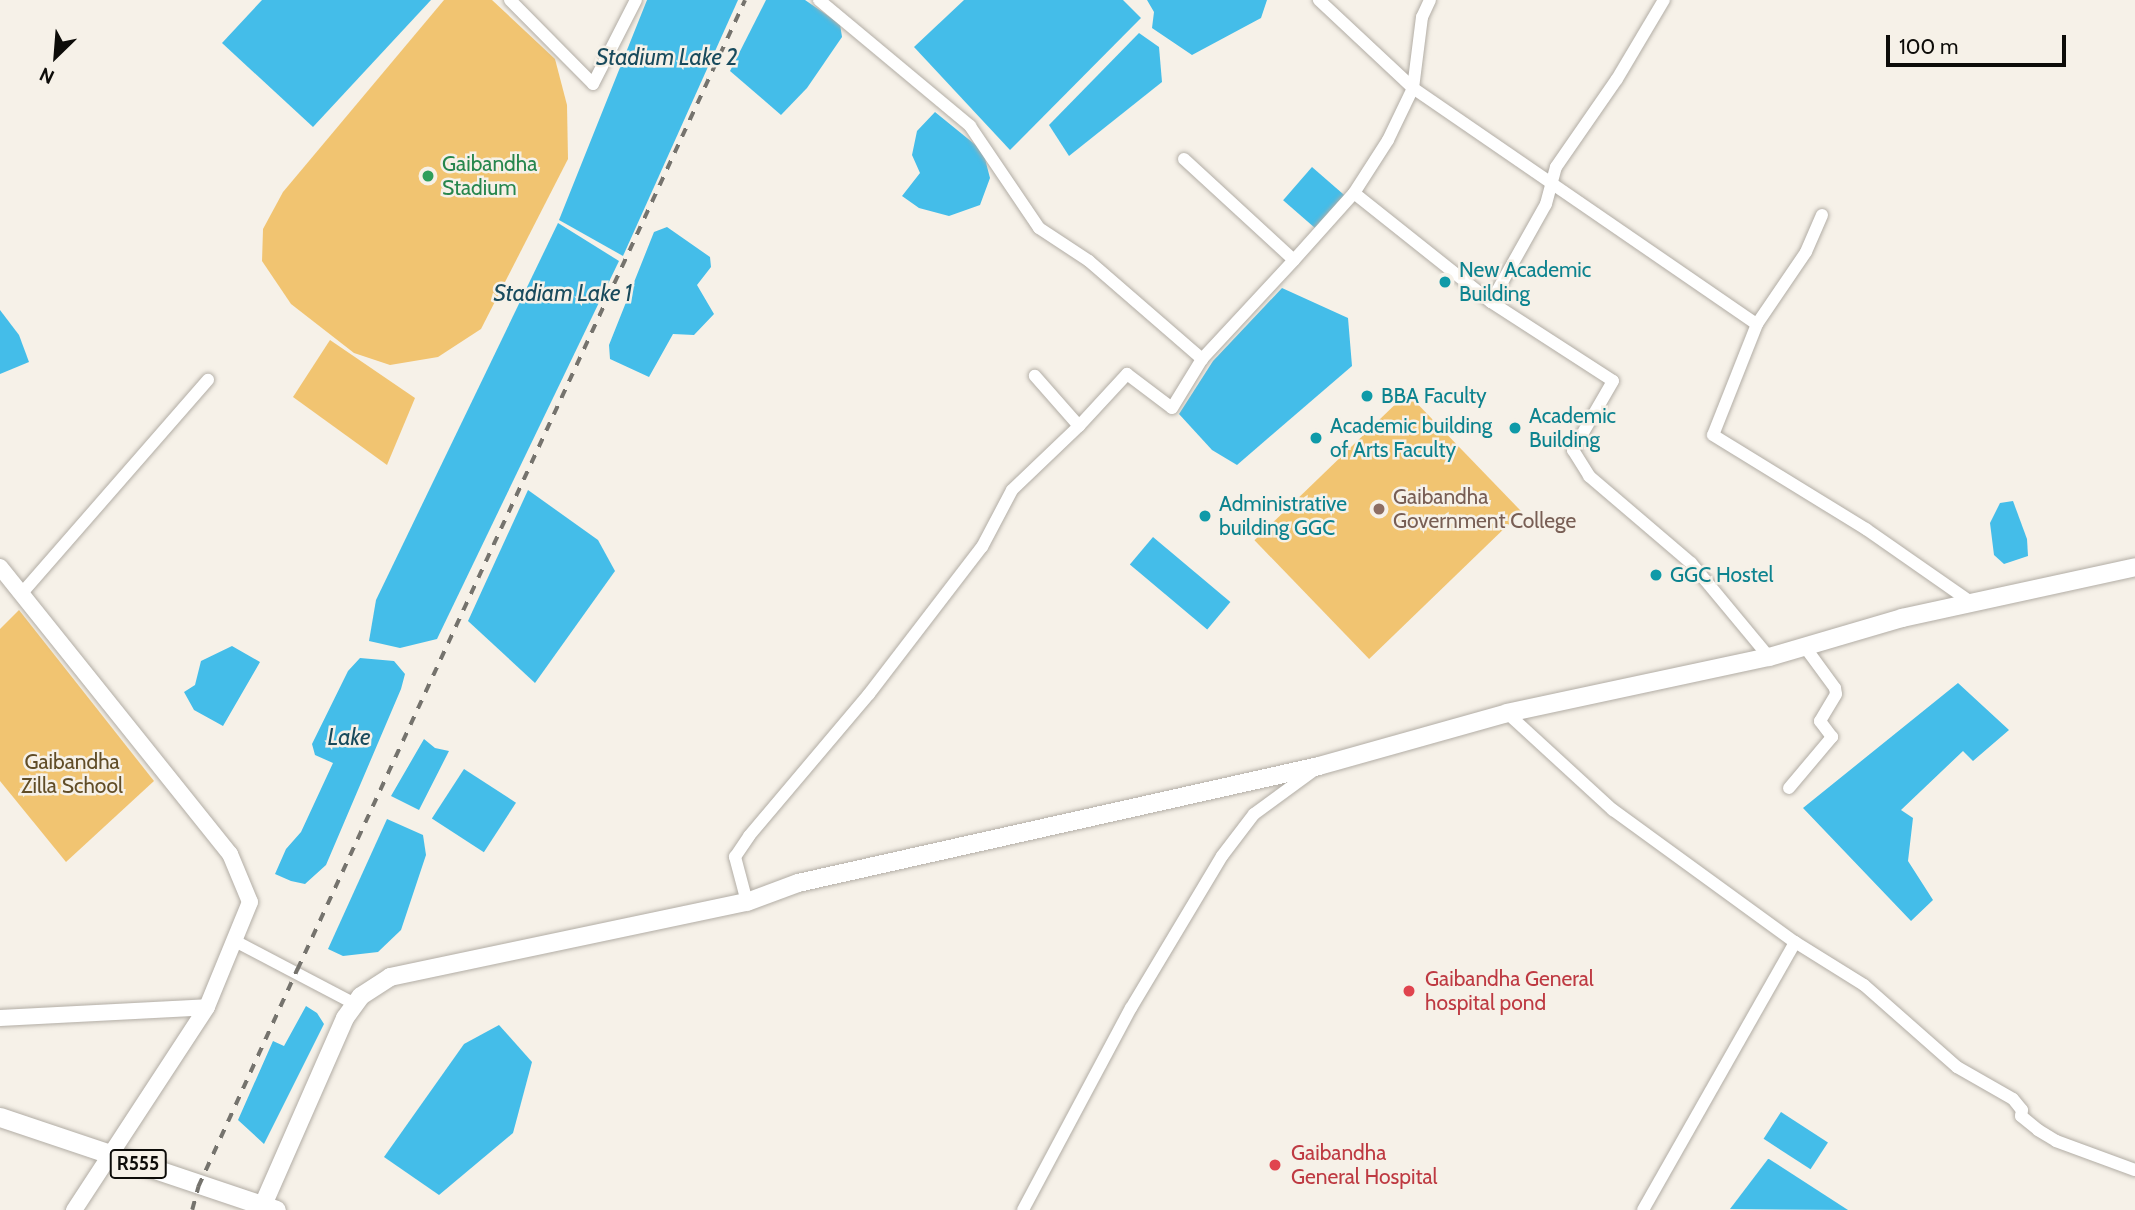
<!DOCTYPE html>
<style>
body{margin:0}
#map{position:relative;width:2135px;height:1210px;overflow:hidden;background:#f6f1e8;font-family:Cabin,sans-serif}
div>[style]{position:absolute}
.green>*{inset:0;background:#f1c471;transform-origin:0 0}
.water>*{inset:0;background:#44bde9;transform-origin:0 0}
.roads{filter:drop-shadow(0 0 2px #b2ada5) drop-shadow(0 0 2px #b2ada5)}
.minor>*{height:12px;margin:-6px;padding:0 6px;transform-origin:6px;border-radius:6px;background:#fff}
.tertiary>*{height:16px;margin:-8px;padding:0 8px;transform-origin:8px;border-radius:8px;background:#fff}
.secondary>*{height:18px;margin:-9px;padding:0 9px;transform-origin:9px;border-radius:9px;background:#fff}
.primary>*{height:19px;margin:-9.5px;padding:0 9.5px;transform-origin:9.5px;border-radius:9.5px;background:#fff}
.rail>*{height:3.5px;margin-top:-1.75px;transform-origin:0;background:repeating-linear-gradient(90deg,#75736d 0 9px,transparent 0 18px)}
.dots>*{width:19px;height:19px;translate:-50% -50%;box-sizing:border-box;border:4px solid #f6f1e8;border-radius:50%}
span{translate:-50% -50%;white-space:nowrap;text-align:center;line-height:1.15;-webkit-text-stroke:5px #f6f1e8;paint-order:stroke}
.shield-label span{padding:2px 5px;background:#f6f1e8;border:2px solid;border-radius:5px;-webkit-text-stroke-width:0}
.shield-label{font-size:19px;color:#0d0c09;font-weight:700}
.leisure-label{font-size:21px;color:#27864d}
.left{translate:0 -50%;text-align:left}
.culture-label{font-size:21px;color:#0d838f}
.education-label{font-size:21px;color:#785e54}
.park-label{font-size:21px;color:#614d27}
.health-label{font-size:21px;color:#be3a42}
.water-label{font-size:23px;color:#194b5d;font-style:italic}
.north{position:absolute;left:21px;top:21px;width:70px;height:70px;-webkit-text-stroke:5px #f6f1e8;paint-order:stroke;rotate:205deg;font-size:19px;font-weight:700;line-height:28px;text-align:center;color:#0d0c09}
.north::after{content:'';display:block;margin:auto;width:24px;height:32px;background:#0d0c09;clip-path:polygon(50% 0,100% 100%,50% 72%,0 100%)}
.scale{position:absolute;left:1886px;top:35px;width:180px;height:32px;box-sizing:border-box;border:4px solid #0d0c09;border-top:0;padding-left:9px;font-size:21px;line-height:24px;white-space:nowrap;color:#0d0c09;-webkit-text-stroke:5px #f6f1e8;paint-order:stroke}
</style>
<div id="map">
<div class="green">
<i style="clip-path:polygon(444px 0,492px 0,555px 59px,567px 105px,568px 159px,481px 329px,438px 357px,390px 365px,354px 353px,291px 304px,262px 261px,263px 229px,283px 192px)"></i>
<i style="clip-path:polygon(330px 340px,415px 398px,387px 465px,293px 397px)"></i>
<i style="left:1407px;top:393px;width:165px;height:212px;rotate:46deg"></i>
<i style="clip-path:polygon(19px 610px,154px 781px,66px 862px,0 781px,0 629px)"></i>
</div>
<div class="water">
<i style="clip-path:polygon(262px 0,431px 0,313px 127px,222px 43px)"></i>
<i style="clip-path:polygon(647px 0,738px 0,623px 256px,559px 220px)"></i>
<i style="clip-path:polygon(766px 0,805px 0,840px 24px,842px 37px,807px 88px,781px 115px,730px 71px)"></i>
<i style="clip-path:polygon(964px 0,1123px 0,1141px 18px,1010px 150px,914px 47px)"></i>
<i style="clip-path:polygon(1147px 0,1267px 0,1261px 18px,1192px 55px,1152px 28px,1154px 12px)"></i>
<i style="clip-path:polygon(1139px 33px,1159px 47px,1162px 82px,1069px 156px,1049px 125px)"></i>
<i style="clip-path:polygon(935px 112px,983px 151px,990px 178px,980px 205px,949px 216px,919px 208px,902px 196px,920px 173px,912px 155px,917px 131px)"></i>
<i style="left:1312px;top:167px;width:43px;height:44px;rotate:41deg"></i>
<i style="clip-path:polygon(558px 223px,619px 261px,437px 639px,400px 648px,369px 641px,376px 600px)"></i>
<i style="clip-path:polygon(667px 227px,710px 257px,711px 267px,697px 285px,714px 314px,694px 335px,673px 334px,649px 377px,610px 359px,609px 345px,654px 232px)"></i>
<i style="clip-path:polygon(1282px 288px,1348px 318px,1352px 366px,1237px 465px,1212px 450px,1179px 414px,1213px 361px)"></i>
<i style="clip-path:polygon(0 310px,19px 335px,29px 362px,0 374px)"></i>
<i style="clip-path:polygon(528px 490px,598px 540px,615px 571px,535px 683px,468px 621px)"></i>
<i style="clip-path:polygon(2013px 501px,2027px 539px,2028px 556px,2004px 564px,1994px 555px,1990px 523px,2000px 503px)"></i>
<i style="left:1153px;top:537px;width:101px;height:36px;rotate:40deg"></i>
<i style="clip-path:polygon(232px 646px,260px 662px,223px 726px,194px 710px,184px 692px,195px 685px,201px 661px)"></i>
<i style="clip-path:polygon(360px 658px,394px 661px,405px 674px,401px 689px,326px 865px,305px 884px,291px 881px,275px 874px,286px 849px,301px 832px,333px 763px,315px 755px,312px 744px,348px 671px)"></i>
<i style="clip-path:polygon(1958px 683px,2009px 730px,1973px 761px,1963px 751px,1901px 810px,1913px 818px,1908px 861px,1933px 900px,1911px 921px,1803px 808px)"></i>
<i style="clip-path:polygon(424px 739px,435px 748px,449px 751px,419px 810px,391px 796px)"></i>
<i style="left:464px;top:769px;width:62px;height:59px;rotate:33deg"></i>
<i style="clip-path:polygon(387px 819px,423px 835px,426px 855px,401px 930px,378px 952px,343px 956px,328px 949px)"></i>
<i style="clip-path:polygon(306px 1006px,317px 1013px,324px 1024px,264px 1144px,238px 1120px,273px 1041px,284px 1046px)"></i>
<i style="clip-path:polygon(499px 1025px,532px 1062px,513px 1133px,439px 1195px,384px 1157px,464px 1044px)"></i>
<i style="left:1781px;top:1112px;width:56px;height:32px;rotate:33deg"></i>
<i style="clip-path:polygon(1768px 1159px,1769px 1159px,1848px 1210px,1730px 1209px)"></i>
</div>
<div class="roads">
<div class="minor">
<i style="left:510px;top:0;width:118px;rotate:45.3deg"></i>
<i style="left:593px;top:84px;width:94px;rotate:-62.9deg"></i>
<i style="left:819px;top:0;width:197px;rotate:39.8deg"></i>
<i style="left:970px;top:126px;width:123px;rotate:55.9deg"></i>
<i style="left:1039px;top:228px;width:60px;rotate:33.4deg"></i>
<i style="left:1089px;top:261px;width:150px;rotate:40.9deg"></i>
<i style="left:1430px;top:0;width:19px;rotate:115deg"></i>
<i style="left:1422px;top:17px;width:72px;rotate:97.2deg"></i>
<i style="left:1413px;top:88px;width:417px;rotate:34.5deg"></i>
<i style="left:1184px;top:159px;width:149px;rotate:42.6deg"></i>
<i style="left:1294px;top:260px;width:90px;rotate:-48.2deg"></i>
<i style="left:1354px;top:193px;width:63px;rotate:-57.3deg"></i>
<i style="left:1388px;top:140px;width:58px;rotate:-64.3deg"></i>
<i style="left:1413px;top:88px;width:129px;rotate:-136.9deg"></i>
<i style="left:1354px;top:193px;width:175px;rotate:38.5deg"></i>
<i style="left:1491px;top:302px;width:145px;rotate:32.9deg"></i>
<i style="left:1613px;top:381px;width:80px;rotate:120.1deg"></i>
<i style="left:1573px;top:450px;width:31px;rotate:58deg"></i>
<i style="left:1589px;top:476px;width:134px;rotate:40.5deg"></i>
<i style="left:1691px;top:563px;width:122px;rotate:50.3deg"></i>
<i style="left:1822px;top:215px;width:40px;rotate:113.4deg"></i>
<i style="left:1806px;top:252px;width:87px;rotate:124.2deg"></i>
<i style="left:1757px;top:324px;width:119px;rotate:111.6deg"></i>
<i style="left:1713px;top:435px;width:180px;rotate:31.6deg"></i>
<i style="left:1866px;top:529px;width:129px;rotate:34.9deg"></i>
<i style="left:1491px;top:302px;width:112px;rotate:-60.7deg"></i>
<i style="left:1546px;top:204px;width:38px;rotate:-75deg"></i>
<i style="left:1556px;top:167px;width:107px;rotate:-55.3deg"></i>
<i style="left:1617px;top:79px;width:92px;rotate:-59.3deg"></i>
<i style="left:1079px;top:426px;width:71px;rotate:-47.3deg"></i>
<i style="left:1127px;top:374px;width:56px;rotate:37.1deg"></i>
<i style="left:1172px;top:408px;width:57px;rotate:-58.5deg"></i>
<i style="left:1202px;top:359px;width:135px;rotate:-47.1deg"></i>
<i style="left:22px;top:593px;width:283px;rotate:-48.9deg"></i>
<i style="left:1507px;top:713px;width:144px;rotate:42.5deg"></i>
<i style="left:1613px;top:810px;width:225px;rotate:36deg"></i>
<i style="left:1795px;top:942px;width:81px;rotate:31.9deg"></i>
<i style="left:1864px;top:985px;width:124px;rotate:41.4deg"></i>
<i style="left:1957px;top:1067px;width:64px;rotate:29.7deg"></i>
<i style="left:2013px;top:1099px;width:14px;rotate:51deg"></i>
<i style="left:2022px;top:1110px;width:6px;rotate:99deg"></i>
<i style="left:2021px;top:1116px;width:22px;rotate:39deg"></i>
<i style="left:2038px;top:1130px;width:21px;rotate:31deg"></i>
<i style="left:2056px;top:1141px;width:84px;rotate:20.2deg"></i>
<i style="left:1789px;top:788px;width:67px;rotate:-49.9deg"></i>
<i style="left:1832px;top:737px;width:20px;rotate:-127deg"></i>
<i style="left:1820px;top:721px;width:31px;rotate:-59deg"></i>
<i style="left:1836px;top:694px;width:6px;rotate:-99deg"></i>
<i style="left:1835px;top:688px;width:51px;rotate:-126.2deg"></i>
<i style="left:747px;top:902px;width:47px;rotate:-104.9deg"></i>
<i style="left:735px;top:857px;width:25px;rotate:-56deg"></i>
<i style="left:749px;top:836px;width:186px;rotate:-49.8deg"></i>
<i style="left:869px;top:694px;width:185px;rotate:-52.5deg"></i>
<i style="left:982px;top:547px;width:64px;rotate:-62.2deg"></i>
<i style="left:1012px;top:490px;width:93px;rotate:-43.7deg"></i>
<i style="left:1079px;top:426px;width:67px;rotate:-131.3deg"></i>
<i style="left:235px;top:941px;width:136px;rotate:27.7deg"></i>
<i style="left:1023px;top:1210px;width:229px;rotate:-61.9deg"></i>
<i style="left:1131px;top:1008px;width:177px;rotate:-59.1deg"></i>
<i style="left:1222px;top:856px;width:53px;rotate:-52.7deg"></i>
<i style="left:1254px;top:814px;width:73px;rotate:-36.1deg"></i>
<i style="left:1643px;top:1210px;width:308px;rotate:-60.4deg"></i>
</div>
<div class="tertiary">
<i style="left:0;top:567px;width:368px;rotate:51.3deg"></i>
<i style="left:230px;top:854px;width:52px;rotate:67.4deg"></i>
<i style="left:250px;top:902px;width:113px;rotate:112.3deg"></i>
<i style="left:207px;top:1007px;width:243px;rotate:123.2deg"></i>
<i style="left:0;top:1018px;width:207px;rotate:-3deg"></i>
</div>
<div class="secondary">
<i style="left:263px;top:1205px;width:204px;rotate:-66.3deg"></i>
<i style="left:345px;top:1018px;width:27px;rotate:-54deg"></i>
<i style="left:361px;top:996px;width:35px;rotate:-33deg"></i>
<i style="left:390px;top:977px;width:365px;rotate:-11.9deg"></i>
<i style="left:747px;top:902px;width:54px;rotate:-20.4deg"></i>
<i style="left:798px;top:883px;width:534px;rotate:-12.66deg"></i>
<i style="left:1319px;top:766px;width:195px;rotate:-15.7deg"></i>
<i style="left:1507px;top:713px;width:268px;rotate:-12.1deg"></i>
<i style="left:1769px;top:657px;width:139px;rotate:-16.3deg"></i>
<i style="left:1902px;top:618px;width:239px;rotate:-12.3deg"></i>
</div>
<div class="primary">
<i style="left:0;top:1117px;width:291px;rotate:18.6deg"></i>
</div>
</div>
<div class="rail">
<i style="left:192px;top:1210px;width:24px;rotate:-75deg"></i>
<i style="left:198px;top:1187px;width:239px;rotate:-65.5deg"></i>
<i style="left:297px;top:970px;width:1068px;rotate:-65.21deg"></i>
</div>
<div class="dots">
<i style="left:428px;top:176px;background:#2e9e5b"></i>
<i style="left:1445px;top:282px;background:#0f9aa8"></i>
<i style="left:1367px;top:396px;background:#0f9aa8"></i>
<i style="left:1515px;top:428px;background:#0f9aa8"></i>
<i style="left:1316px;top:438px;background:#0f9aa8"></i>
<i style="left:1379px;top:509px;background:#8d6e63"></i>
<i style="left:1205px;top:516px;background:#0f9aa8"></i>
<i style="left:1656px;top:575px;background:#0f9aa8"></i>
<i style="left:1409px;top:991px;background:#e0444e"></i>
<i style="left:1275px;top:1165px;background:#e0444e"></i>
</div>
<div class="shield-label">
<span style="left:138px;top:1164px">R555</span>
</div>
<div class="leisure-label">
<span class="left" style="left:442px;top:176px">Gaibandha<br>Stadium</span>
</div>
<div class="culture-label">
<span class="left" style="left:1459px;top:282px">New Academic<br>Building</span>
<span class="left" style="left:1381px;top:396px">BBA Faculty</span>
<span class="left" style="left:1529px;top:428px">Academic<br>Building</span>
<span class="left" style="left:1330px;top:438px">Academic building<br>of Arts Faculty</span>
<span class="left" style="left:1219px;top:516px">Administrative<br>building GGC</span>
<span class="left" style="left:1670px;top:575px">GGC Hostel</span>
</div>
<div class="education-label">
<span class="left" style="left:1393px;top:509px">Gaibandha<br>Government College</span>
</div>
<div class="park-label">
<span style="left:72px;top:774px">Gaibandha<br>Zilla School</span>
</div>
<div class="health-label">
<span class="left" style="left:1425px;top:991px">Gaibandha General<br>hospital pond</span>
<span class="left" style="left:1291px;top:1165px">Gaibandha<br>General Hospital</span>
</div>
<div class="water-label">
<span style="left:667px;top:57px">Stadium Lake 2</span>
<span style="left:563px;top:293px">Stadiam Lake 1</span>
<span style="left:349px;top:737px">Lake</span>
</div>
<div class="north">N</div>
<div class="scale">100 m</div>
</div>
